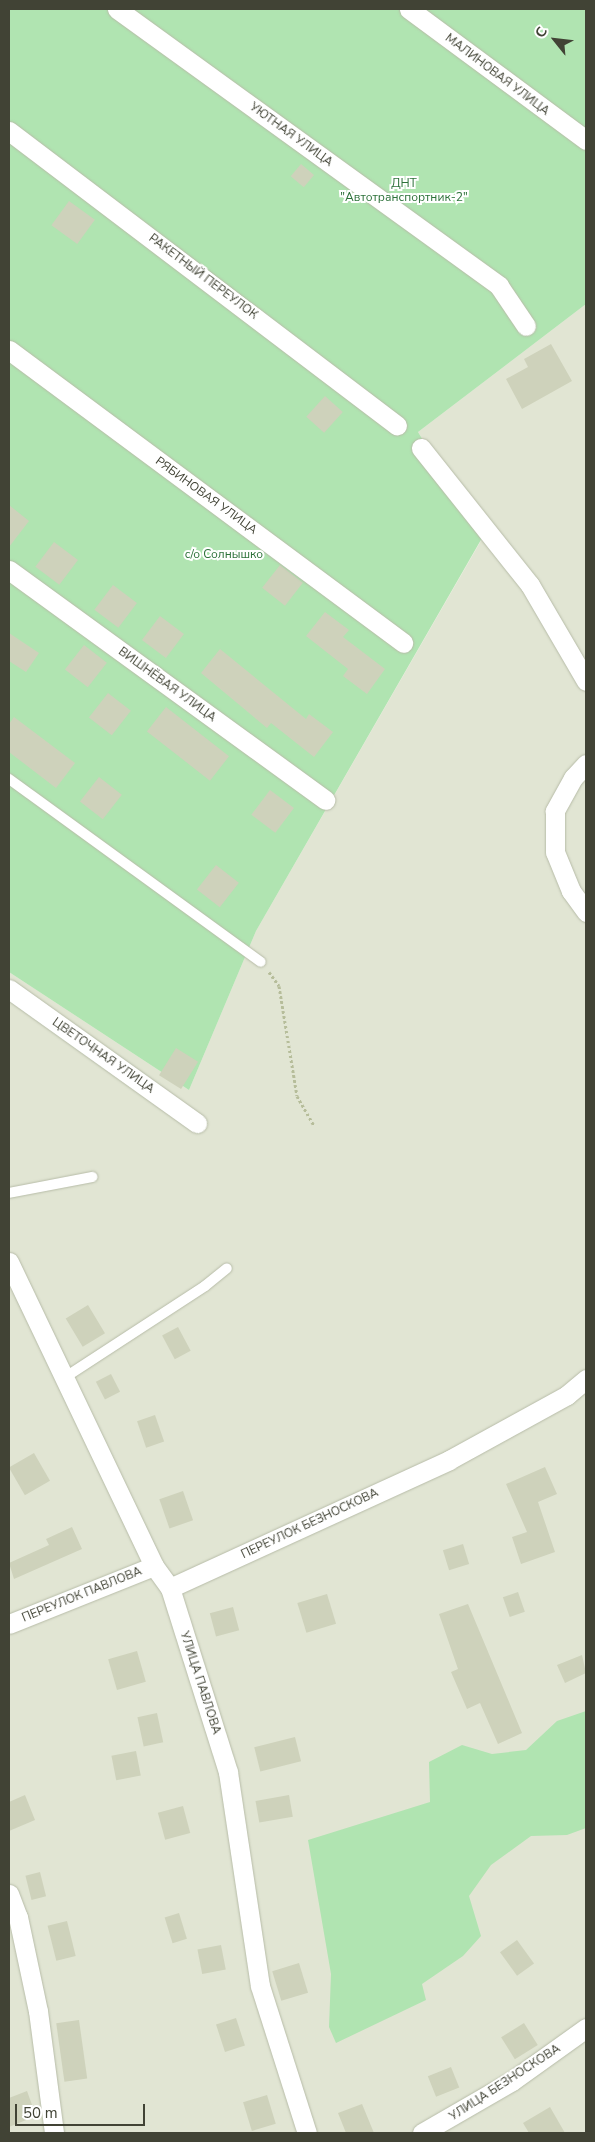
<!DOCTYPE html>
<meta charset="utf-8">
<style>
body{margin:0}
#map{position:relative;width:595px;height:2142px;overflow:hidden;background:#eef1e5;font-family:"Nunito Sans",sans-serif}
div>[style]{position:absolute}
.residential>*{inset:0;background:#e1e5d3}
.green>*{inset:0;background:#b0e4b1}
.building>*{inset:0;background:#ced2bb;transform-origin:0 0}
.path>*{height:3px;margin-top:-1.5px;transform-origin:0;background:repeating-linear-gradient(90deg,#b6bd9a 0 2.5px,transparent 0 5px)}
.roads{filter:drop-shadow(0 0 1px #b7bca8) drop-shadow(0 0 1px #b7bca8)}
.lane>*{height:10px;margin:-5px;padding:0 5px;transform-origin:5px;border-radius:5px;background:#fff}
.street>*{height:19px;margin:-9.5px;padding:0 9.5px;transform-origin:9.5px;border-radius:9.5px;background:#fff}
span{translate:-50% -50%;white-space:nowrap;text-align:center;line-height:1.15;-webkit-text-stroke:4px #fff;paint-order:stroke}
.street-label{font-size:12px;color:#414335}
.park-label{font-size:12px;color:#2c7139}
.frame{position:absolute;inset:0;border:10px solid #414335;pointer-events:none}
.north{position:absolute;left:530px;top:15px;width:50px;height:50px;-webkit-text-stroke:4px #fff;paint-order:stroke;rotate:299deg;font-size:14px;font-weight:700;line-height:20px;text-align:center;color:#414335}
.north::after{content:'';display:block;margin:auto;width:18px;height:22px;background:#414335;clip-path:polygon(50% 0,100% 100%,50% 72%,0 100%)}
.scale{position:absolute;left:15px;top:2104px;width:130px;height:22px;box-sizing:border-box;border:2px solid #414335;border-top:0;padding-left:6px;font-size:15px;line-height:18px;white-space:nowrap;color:#414335;-webkit-text-stroke:4px #fff;paint-order:stroke}
</style>
<div id="map">
<div class="residential">
<i style="clip-path:polygon(586px 304px,586px 2133px,9px 2133px,9px 972px,189px 1090px,256px 931px,482px 539px,418px 432px)"></i>
</div>
<div class="green">
<i style="clip-path:polygon(9px 9px,586px 9px,586px 304px,418px 432px,482px 538px,256px 931px,189px 1090px,9px 972px)"></i>
<i style="clip-path:polygon(586px 1711px,586px 1828px,567px 1835px,531px 1836px,491px 1865px,469px 1896px,481px 1936px,463px 1956px,422px 1984px,426px 2000px,336px 2043px,329px 2027px,331px 1974px,308px 1840px,430px 1802px,429px 1762px,462px 1745px,492px 1754px,526px 1750px,557px 1721px)"></i>
</div>
<div class="building">
<i style="left:301px;top:164px;width:17px;height:16px;rotate:40deg"></i>
<i style="left:69px;top:201px;width:32px;height:30px;rotate:36deg"></i>
<i style="clip-path:polygon(551px 344px,572px 381px,522px 409px,506px 379px,528px 367px,524px 359px)"></i>
<i style="left:325px;top:396px;width:24px;height:28px;rotate:42deg"></i>
<i style="clip-path:polygon(9px 505px,29px 521px,9px 547px)"></i>
<i style="left:54px;top:542px;width:30px;height:31px;rotate:37deg"></i>
<i style="left:280px;top:565px;width:29px;height:29px;rotate:38deg"></i>
<i style="left:113px;top:585px;width:30px;height:31px;rotate:37deg"></i>
<i style="clip-path:polygon(325px 612px,349px 630px,343px 637px,385px 669px,367px 694px,343px 676px,348px 669px,306px 636px)"></i>
<i style="left:160px;top:616px;width:30px;height:30px;rotate:37deg"></i>
<i style="clip-path:polygon(9px 633px,39px 653px,26px 672px,9px 661px)"></i>
<i style="left:84px;top:645px;width:29px;height:31px;rotate:38deg"></i>
<i style="clip-path:polygon(220px 649px,306px 719px,309px 714px,333px 732px,314px 757px,271px 723px,267px 728px,201px 673px)"></i>
<i style="left:108px;top:693px;width:29px;height:31px;rotate:38deg"></i>
<i style="left:166px;top:707px;width:80px;height:31px;rotate:38deg"></i>
<i style="clip-path:polygon(14px 717px,75px 763px,56px 788px,9px 752px,9px 724px)"></i>
<i style="left:99px;top:777px;width:29px;height:31px;rotate:38deg"></i>
<i style="left:270px;top:790px;width:30px;height:31px;rotate:37deg"></i>
<i style="left:216px;top:865px;width:29px;height:31px;rotate:38deg"></i>
<i style="left:176px;top:1048px;width:26px;height:32px;rotate:32deg"></i>
<i style="left:88px;top:1305px;width:33px;height:26px;rotate:59deg"></i>
<i style="left:178px;top:1327px;width:27px;height:18px;rotate:62deg"></i>
<i style="left:111px;top:1374px;width:20px;height:17px;rotate:63deg"></i>
<i style="left:155px;top:1415px;width:28px;height:19px;rotate:71deg"></i>
<i style="left:34px;top:1453px;width:32px;height:29px;rotate:60deg"></i>
<i style="clip-path:polygon(545px 1467px,557px 1494px,538px 1502px,555px 1552px,521px 1564px,512px 1537px,527px 1532px,506px 1484px)"></i>
<i style="left:183px;top:1491px;width:31px;height:25px;rotate:71deg"></i>
<i style="clip-path:polygon(72px 1527px,82px 1549px,14px 1579px,9px 1563px,49px 1545px,46px 1539px)"></i>
<i style="left:463px;top:1544px;width:21px;height:21px;rotate:73deg"></i>
<i style="left:518px;top:1592px;width:21px;height:16px;rotate:71deg"></i>
<i style="left:327px;top:1594px;width:31px;height:31px;rotate:73deg"></i>
<i style="clip-path:polygon(468px 1604px,522px 1733px,498px 1744px,480px 1703px,467px 1709px,451px 1672px,458px 1669px,439px 1614px)"></i>
<i style="left:233px;top:1607px;width:24px;height:24px;rotate:75deg"></i>
<i style="left:137px;top:1651px;width:32px;height:30px;rotate:74deg"></i>
<i style="clip-path:polygon(582px 1655px,586px 1673px,565px 1683px,557px 1665px)"></i>
<i style="left:157px;top:1713px;width:30px;height:20px;rotate:78deg"></i>
<i style="left:295px;top:1737px;width:25px;height:42px;rotate:76deg"></i>
<i style="left:136px;top:1751px;width:25px;height:25px;rotate:79deg"></i>
<i style="clip-path:polygon(25px 1795px,35px 1820px,9px 1831px,9px 1802px)"></i>
<i style="left:289px;top:1795px;width:22px;height:34px;rotate:80deg"></i>
<i style="left:183px;top:1806px;width:28px;height:26px;rotate:75deg"></i>
<i style="left:40px;top:1872px;width:25px;height:15px;rotate:76deg"></i>
<i style="left:179px;top:1913px;width:27px;height:15px;rotate:73deg"></i>
<i style="left:67px;top:1921px;width:36px;height:20px;rotate:76deg"></i>
<i style="left:517px;top:1940px;width:29px;height:21px;rotate:54deg"></i>
<i style="left:221px;top:1945px;width:25px;height:24px;rotate:79deg"></i>
<i style="left:299px;top:1963px;width:31px;height:28px;rotate:73deg"></i>
<i style="left:236px;top:2018px;width:29px;height:21px;rotate:72deg"></i>
<i style="left:79px;top:2020px;width:59px;height:23px;rotate:82deg"></i>
<i style="left:524px;top:2023px;width:26px;height:27px;rotate:58deg"></i>
<i style="left:451px;top:2067px;width:22px;height:25px;rotate:68deg"></i>
<i style="clip-path:polygon(27px 2091px,36px 2116px,9px 2127px,9px 2098px)"></i>
<i style="left:267px;top:2095px;width:30px;height:25px;rotate:73deg"></i>
<i style="clip-path:polygon(362px 2104px,374px 2133px,346px 2133px,338px 2113px)"></i>
<i style="clip-path:polygon(550px 2107px,565px 2133px,529px 2133px,523px 2123px)"></i>
</div>
<div class="path">
<i style="left:269px;top:972px;width:17px;rotate:54deg"></i>
<i style="left:279px;top:986px;width:111px;rotate:80.7deg"></i>
<i style="left:297px;top:1096px;width:34px;rotate:60deg"></i>
</div>
<div class="roads">
<div class="lane">
<i style="left:9px;top:779px;width:311px;rotate:36deg"></i>
<i style="left:9px;top:1193px;width:85px;rotate:-10.9deg"></i>
<i style="left:64px;top:1378px;width:168px;rotate:-33.1deg"></i>
<i style="left:205px;top:1286px;width:28px;rotate:-39deg"></i>
</div>
<div class="street">
<i style="left:117px;top:9px;width:472px;rotate:35.9deg"></i>
<i style="left:499px;top:286px;width:48px;rotate:56deg"></i>
<i style="left:409px;top:9px;width:220px;rotate:36.5deg"></i>
<i style="left:9px;top:131px;width:487px;rotate:37.2deg"></i>
<i style="left:9px;top:350px;width:491px;rotate:36.6deg"></i>
<i style="left:421px;top:448px;width:175px;rotate:51.5deg"></i>
<i style="left:530px;top:585px;width:111px;rotate:59.7deg"></i>
<i style="left:9px;top:570px;width:391px;rotate:36deg"></i>
<i style="left:586px;top:764px;width:19px;rotate:133deg"></i>
<i style="left:573px;top:778px;width:38px;rotate:119deg"></i>
<i style="left:555px;top:811px;width:41px;rotate:90deg"></i>
<i style="left:555px;top:852px;width:42px;rotate:67.7deg"></i>
<i style="left:571px;top:891px;width:26px;rotate:54deg"></i>
<i style="left:9px;top:989px;width:231px;rotate:35.5deg"></i>
<i style="left:9px;top:1262px;width:337px;rotate:64.5deg"></i>
<i style="left:154px;top:1566px;width:27px;rotate:54deg"></i>
<i style="left:170px;top:1588px;width:193px;rotate:72.5deg"></i>
<i style="left:228px;top:1772px;width:216px;rotate:81.5deg"></i>
<i style="left:260px;top:1986px;width:154px;rotate:72.3deg"></i>
<i style="left:170px;top:1588px;width:307px;rotate:-24.6deg"></i>
<i style="left:449px;top:1460px;width:135px;rotate:-28.8deg"></i>
<i style="left:567px;top:1395px;width:25px;rotate:-40deg"></i>
<i style="left:9px;top:1624px;width:156px;rotate:-21.8deg"></i>
<i style="left:9px;top:1894px;width:25px;rotate:69deg"></i>
<i style="left:18px;top:1917px;width:96px;rotate:78deg"></i>
<i style="left:38px;top:2011px;width:123px;rotate:82.5deg"></i>
<i style="left:422px;top:2133px;width:104px;rotate:-30deg"></i>
<i style="left:512px;top:2081px;width:91px;rotate:-35.6deg"></i>
</div>
</div>
<div class="street-label">
<span style="left:497px;top:75px;rotate:37deg">МАЛИНОВАЯ УЛИЦА</span>
<span style="left:291px;top:135px;rotate:36deg">УЮТНАЯ УЛИЦА</span>
<span style="left:203px;top:277px;rotate:37deg">РАКЕТНЫЙ ПЕРЕУЛОК</span>
<span style="left:206px;top:496px;rotate:36deg">РЯБИНОВАЯ УЛИЦА</span>
<span style="left:167px;top:685px;rotate:36deg">ВИШНЁВАЯ УЛИЦА</span>
<span style="left:103px;top:1056px;rotate:35deg">ЦВЕТОЧНАЯ УЛИЦА</span>
<span style="left:310px;top:1524px;rotate:-25deg">ПЕРЕУЛОК БЕЗНОСКОВА</span>
<span style="left:82px;top:1595px;rotate:-22deg">ПЕРЕУЛОК ПАВЛОВА</span>
<span style="left:200px;top:1683px;rotate:72deg">УЛИЦА ПАВЛОВА</span>
<span style="left:505px;top:2083px;rotate:-33deg">УЛИЦА БЕЗНОСКОВА</span>
</div>
<div class="park-label">
<span style="left:404px;top:191px">ДНТ<br>"Автотранспортник-2"</span>
<span style="left:224px;top:555px">с/о Солнышко</span>
</div>
<div class="frame"></div>
<div class="north">С</div>
<div class="scale">50 m</div>
</div>
